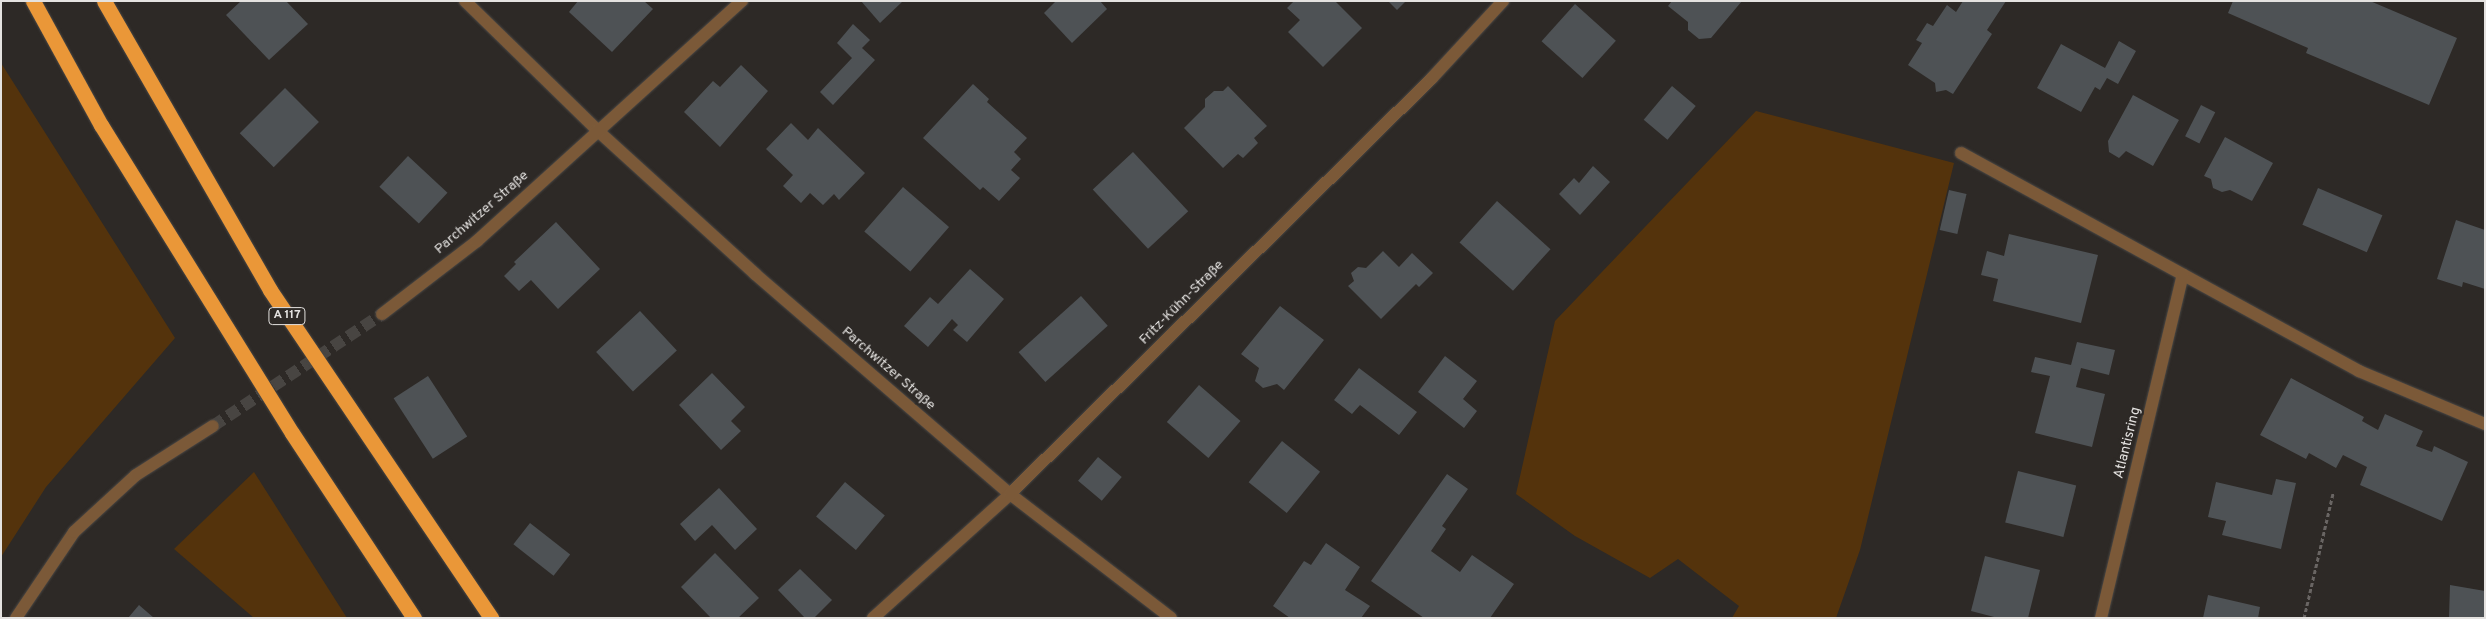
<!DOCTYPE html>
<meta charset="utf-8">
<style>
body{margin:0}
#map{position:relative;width:2486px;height:619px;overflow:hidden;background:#2d2926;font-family:Overpass,sans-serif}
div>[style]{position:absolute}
.green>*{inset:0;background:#54330c}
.building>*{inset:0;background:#4e5255;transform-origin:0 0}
.minor-tunnel>*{height:12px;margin-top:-6px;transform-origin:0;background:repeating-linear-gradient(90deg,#484542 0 12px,transparent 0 18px)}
.path>*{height:3px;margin-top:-1.5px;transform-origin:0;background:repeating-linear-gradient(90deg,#696563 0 4px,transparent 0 6.5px)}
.roads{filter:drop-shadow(0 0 1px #4a4744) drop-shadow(0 0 1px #4a4744)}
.minor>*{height:12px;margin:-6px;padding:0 6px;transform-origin:6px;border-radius:6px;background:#7b5938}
.highway>*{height:15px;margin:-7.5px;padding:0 7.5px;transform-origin:7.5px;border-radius:7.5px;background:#ea9738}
span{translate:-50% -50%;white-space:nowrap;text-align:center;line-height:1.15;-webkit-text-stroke:4.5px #2d2926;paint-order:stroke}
.shield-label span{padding:1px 4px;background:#2d2926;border:1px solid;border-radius:4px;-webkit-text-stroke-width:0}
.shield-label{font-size:12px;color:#e4e2e0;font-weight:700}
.street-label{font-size:14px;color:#e4e2e0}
.frame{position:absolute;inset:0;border:2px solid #e4e2e0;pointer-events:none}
</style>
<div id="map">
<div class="green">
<i style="clip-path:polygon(1px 63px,175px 338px,46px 487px,1px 557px)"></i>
<i style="clip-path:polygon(1756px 111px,1954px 163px,1860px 550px,1836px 618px,1732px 618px,1739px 606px,1678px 559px,1650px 578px,1575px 536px,1516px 494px,1555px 321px)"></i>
<i style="clip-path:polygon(254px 472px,347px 618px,254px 618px,174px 549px)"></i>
</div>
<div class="building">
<i style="clip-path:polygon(241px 1px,286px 1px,308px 24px,269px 60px,226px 15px)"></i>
<i style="clip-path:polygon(578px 1px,644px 1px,653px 9px,612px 52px,569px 12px)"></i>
<i style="clip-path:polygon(861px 1px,903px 1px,880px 23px)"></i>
<i style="clip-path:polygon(1056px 1px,1100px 1px,1107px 9px,1072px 43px,1044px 13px)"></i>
<i style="clip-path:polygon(1294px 1px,1335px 1px,1362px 28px,1323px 67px,1288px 32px,1300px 20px,1287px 8px)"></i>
<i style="clip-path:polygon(1388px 1px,1406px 1px,1397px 10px)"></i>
<i style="clip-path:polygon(1672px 1px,1742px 1px,1711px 38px,1699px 39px,1688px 30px,1688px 22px,1668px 6px)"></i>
<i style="clip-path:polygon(1963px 1px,2006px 1px,1987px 30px,1992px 34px,1953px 94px,1946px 90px,1936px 92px,1935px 83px,1908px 65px,1922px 43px,1916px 40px,1927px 23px,1933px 26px,1947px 5px,1956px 12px)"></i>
<i style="clip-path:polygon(2233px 1px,2370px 1px,2457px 38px,2429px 105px,2306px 53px,2308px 48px,2228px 13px)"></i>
<i style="left:1575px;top:4px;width:55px;height:50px;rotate:42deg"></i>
<i style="clip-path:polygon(853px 24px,870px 40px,862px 48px,875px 60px,833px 105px,820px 92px,852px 58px,837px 43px)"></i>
<i style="clip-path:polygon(2119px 41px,2136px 51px,2118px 84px,2107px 78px,2100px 90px,2095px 87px,2081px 112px,2037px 88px,2061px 44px,2105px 68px)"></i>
<i style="clip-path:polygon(741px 65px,768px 91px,720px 147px,684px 112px,713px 81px,720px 87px)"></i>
<i style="clip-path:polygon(973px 84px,989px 99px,987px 102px,1027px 138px,1014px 152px,1021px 159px,1011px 170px,1020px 178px,999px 201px,983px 187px,980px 190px,923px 138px)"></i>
<i style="clip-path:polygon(1228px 86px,1267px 126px,1254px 138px,1258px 143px,1243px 158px,1238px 154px,1223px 168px,1184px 128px,1205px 107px,1205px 99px,1214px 91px,1223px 91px)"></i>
<i style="left:1672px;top:86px;width:31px;height:44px;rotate:40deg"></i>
<i style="left:285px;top:88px;width:48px;height:64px;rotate:45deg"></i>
<i style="clip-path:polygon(2133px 95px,2179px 120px,2153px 166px,2126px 151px,2119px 158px,2109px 152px,2108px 141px)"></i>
<i style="left:2201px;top:105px;width:16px;height:35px;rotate:27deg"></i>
<i style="clip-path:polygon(791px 123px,808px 140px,818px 128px,865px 173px,839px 200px,834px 194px,823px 205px,810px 193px,801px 203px,783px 186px,793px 175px,766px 149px)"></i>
<i style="clip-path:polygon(2225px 137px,2273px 163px,2252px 201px,2230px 190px,2222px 192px,2213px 188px,2211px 179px,2204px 176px)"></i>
<i style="left:1133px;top:152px;width:81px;height:55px;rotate:47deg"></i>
<i style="left:408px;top:156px;width:54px;height:42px;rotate:43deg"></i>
<i style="clip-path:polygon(1593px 166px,1610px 182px,1580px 215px,1559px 194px,1574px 178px,1579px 183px)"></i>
<i style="left:903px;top:187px;width:61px;height:59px;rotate:41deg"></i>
<i style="left:2318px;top:188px;width:70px;height:40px;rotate:23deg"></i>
<i style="left:1949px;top:190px;width:18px;height:41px;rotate:13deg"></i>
<i style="left:1497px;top:201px;width:72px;height:56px;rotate:42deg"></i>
<i style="clip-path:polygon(2456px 220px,2485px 230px,2485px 289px,2463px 282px,2462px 287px,2437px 279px)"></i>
<i style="clip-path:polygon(556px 222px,600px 269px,558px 309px,531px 280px,519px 291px,504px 276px,516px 264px,514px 262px)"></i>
<i style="clip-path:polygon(2009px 234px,2098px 255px,2081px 323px,1993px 301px,1998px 279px,1981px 275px,1987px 251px,2004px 256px)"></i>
<i style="clip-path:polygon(1383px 251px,1399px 267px,1412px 253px,1433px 273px,1419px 287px,1416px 284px,1381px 319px,1348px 286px,1354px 281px,1351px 273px,1358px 267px,1366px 268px)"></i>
<i style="clip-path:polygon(970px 269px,1004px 299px,967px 342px,953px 330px,958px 325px,952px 319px,928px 347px,904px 326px,930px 297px,938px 304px)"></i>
<i style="left:1081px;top:296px;width:40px;height:84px;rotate:48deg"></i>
<i style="clip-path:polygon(1280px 306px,1324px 340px,1284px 390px,1277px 384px,1263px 388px,1255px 381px,1259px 368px,1241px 354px)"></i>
<i style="left:640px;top:311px;width:54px;height:60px;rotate:47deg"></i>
<i style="clip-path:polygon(2077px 342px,2115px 350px,2109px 375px,2081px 368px,2077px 383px,2076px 387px,2105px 394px,2092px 447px,2035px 433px,2050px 376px,2031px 372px,2035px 357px,2071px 365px)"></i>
<i style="clip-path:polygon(1445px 356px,1477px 381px,1463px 399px,1477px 411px,1464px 428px,1418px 392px)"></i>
<i style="clip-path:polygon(1359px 368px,1417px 412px,1399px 435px,1360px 405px,1352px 414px,1334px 400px)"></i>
<i style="clip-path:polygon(712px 373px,745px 407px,731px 421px,741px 431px,721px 450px,679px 405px)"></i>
<i style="left:428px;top:376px;width:72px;height:41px;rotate:57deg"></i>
<i style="clip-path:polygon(2291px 378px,2364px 417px,2362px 421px,2378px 430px,2385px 414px,2423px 431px,2416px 446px,2432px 452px,2434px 446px,2468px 462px,2442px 521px,2360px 485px,2367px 467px,2343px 455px,2336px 468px,2309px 453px,2306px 459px,2260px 435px)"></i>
<i style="left:1199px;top:385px;width:55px;height:49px;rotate:41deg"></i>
<i style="left:1282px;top:441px;width:49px;height:53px;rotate:39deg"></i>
<i style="left:1098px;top:457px;width:31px;height:31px;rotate:40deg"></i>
<i style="left:2018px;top:471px;width:60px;height:53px;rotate:14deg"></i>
<i style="clip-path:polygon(1447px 474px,1468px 489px,1442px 526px,1446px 529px,1431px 551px,1460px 572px,1472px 555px,1514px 584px,1490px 618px,1424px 618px,1371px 581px)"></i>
<i style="clip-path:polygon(2276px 479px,2296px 483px,2281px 549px,2222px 535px,2226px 521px,2208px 517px,2216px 482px,2272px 495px)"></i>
<i style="left:845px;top:482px;width:52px;height:45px;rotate:40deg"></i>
<i style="clip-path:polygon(719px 488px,757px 529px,735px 550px,712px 525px,695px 541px,680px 524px)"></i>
<i style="left:530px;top:523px;width:51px;height:27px;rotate:38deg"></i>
<i style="clip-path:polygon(1326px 543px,1360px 567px,1345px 590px,1370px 606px,1361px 618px,1290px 618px,1273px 606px,1304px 561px,1311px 565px)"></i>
<i style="clip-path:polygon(715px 553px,759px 598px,738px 618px,711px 618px,681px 587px)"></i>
<i style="clip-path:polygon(1985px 556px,2040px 570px,2028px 618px,1998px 618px,1971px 611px)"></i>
<i style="clip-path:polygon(800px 569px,832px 600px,814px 618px,805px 618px,778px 590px)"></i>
<i style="clip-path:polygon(2450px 585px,2485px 591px,2485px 618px,2449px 618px)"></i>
<i style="clip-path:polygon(2208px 595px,2260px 607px,2258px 618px,2203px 618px)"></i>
<i style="clip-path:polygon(139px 605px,154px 618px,128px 618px)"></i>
</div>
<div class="minor-tunnel">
<i style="left:213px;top:426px;width:203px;rotate:-33.5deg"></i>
</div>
<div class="path">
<i style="left:2304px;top:618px;width:128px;rotate:-76.9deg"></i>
</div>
<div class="roads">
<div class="minor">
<i style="left:465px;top:1px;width:185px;rotate:44.3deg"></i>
<i style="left:597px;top:130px;width:214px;rotate:42.3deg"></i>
<i style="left:755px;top:274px;width:337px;rotate:40.8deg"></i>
<i style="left:1010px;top:494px;width:203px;rotate:37.6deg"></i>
<i style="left:1961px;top:153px;width:454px;rotate:28.7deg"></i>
<i style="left:2359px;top:371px;width:137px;rotate:22.8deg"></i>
<i style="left:382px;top:314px;width:120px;rotate:-37.5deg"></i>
<i style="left:477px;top:241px;width:358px;rotate:-42.2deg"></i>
<i style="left:16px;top:618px;width:104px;rotate:-56deg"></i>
<i style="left:74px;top:532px;width:84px;rotate:-42.6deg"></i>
<i style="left:136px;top:475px;width:91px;rotate:-32.5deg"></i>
<i style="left:873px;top:618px;width:185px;rotate:-42.1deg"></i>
<i style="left:1010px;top:494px;width:593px;rotate:-44.59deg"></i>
<i style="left:1432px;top:78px;width:105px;rotate:-47.3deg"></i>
<i style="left:2101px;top:618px;width:353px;rotate:-76.6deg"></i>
</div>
<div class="highway">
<i style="left:33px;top:1px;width:141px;rotate:61.3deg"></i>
<i style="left:101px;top:125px;width:362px;rotate:58.2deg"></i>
<i style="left:292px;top:433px;width:222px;rotate:56.6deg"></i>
<i style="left:104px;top:1px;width:333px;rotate:60.1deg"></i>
<i style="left:270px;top:290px;width:396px;rotate:56deg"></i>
</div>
</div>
<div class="shield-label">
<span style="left:287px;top:316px">A 117</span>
</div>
<div class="street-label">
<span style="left:482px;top:213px;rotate:-41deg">Parchwitzer Straße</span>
<span style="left:1182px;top:303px;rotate:-45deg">Fritz-Kühn-Straße</span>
<span style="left:888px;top:369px;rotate:41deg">Parchwitzer Straße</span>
<span style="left:2128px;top:443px;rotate:-76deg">Atlantisring</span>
</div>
<div class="frame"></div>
</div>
